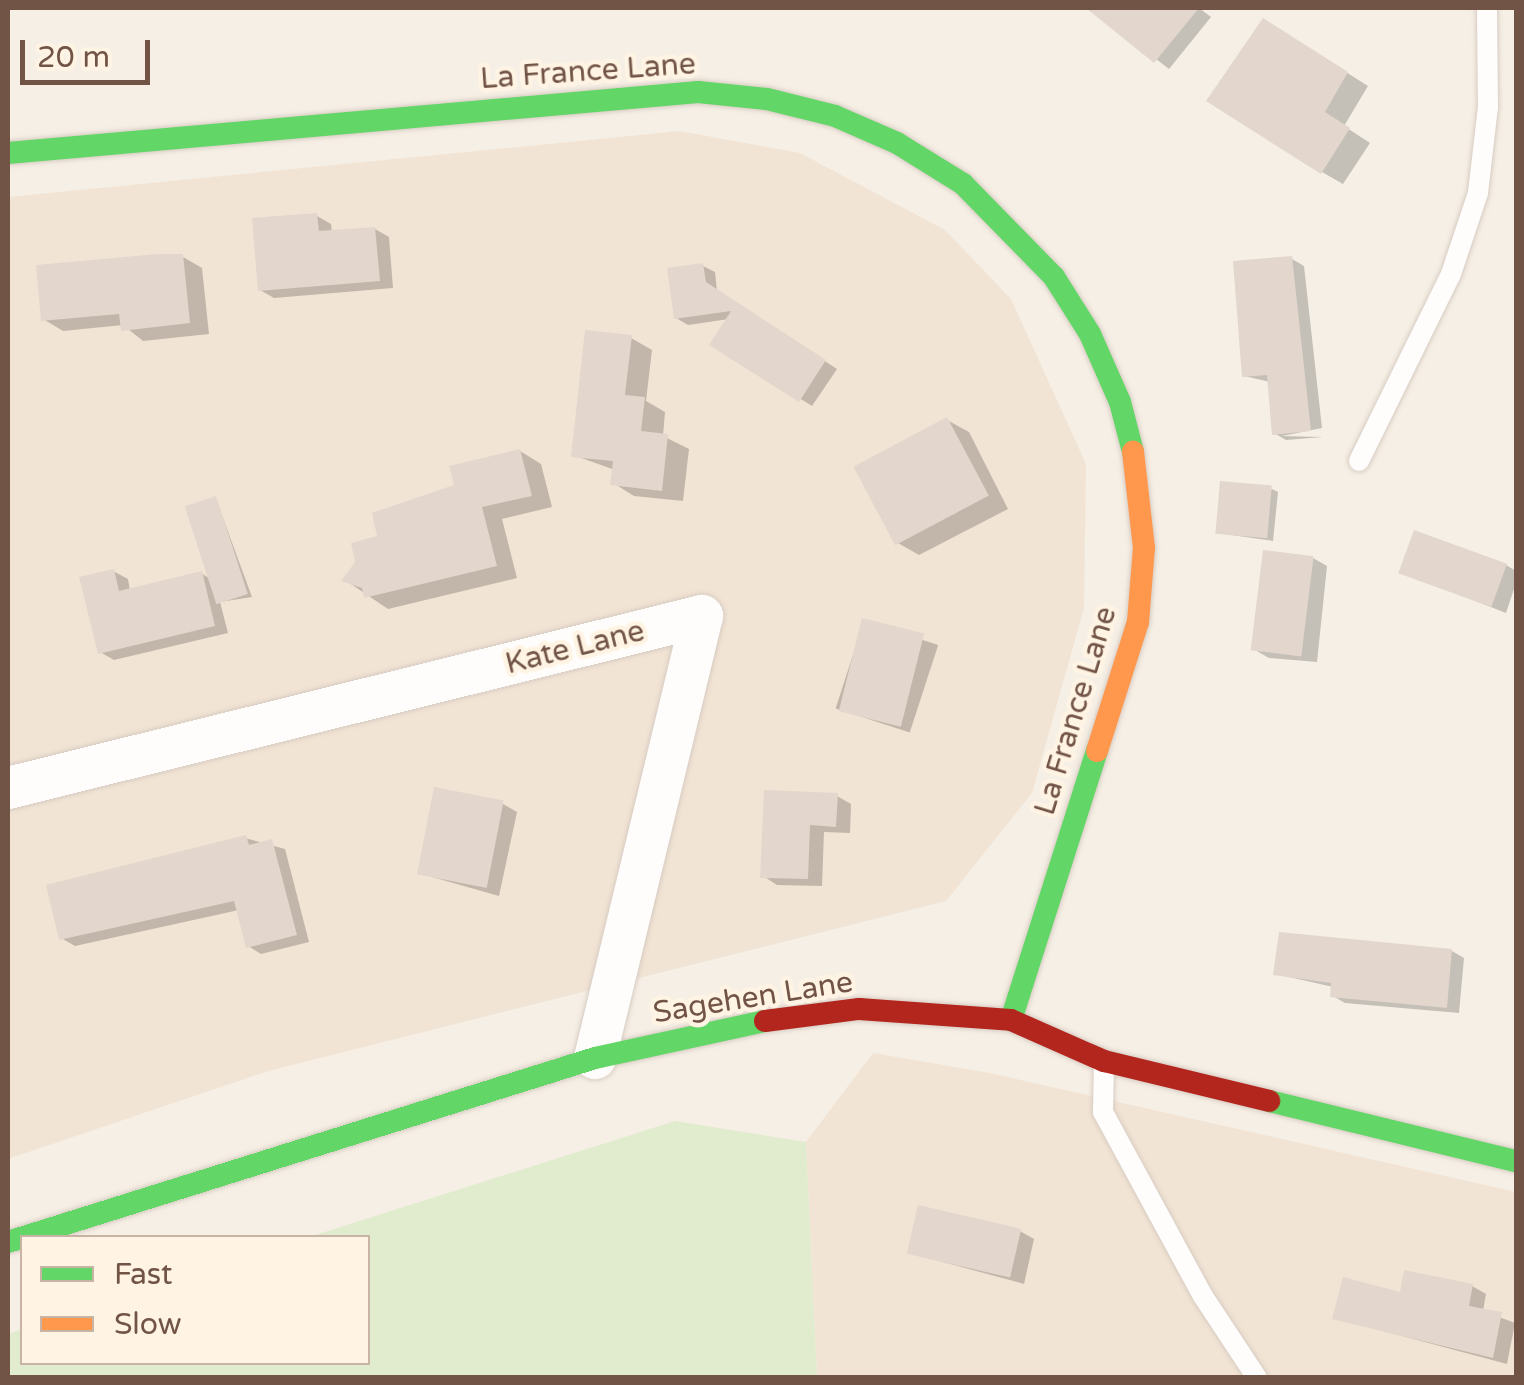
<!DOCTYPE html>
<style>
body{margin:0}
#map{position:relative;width:1524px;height:1385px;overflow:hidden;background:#f6efe5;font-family:"Varela Round",sans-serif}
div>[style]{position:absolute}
.residential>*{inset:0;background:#f2e4d4}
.green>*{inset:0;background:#e1eccf}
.shadow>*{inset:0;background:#0003;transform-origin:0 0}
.building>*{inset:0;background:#e2d6cd;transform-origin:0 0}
.roads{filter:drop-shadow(0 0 2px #d7ccc3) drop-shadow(0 0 2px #d7ccc3)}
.lane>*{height:20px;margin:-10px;padding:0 10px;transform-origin:10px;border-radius:10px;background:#fefdfb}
.street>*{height:42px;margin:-21px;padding:0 21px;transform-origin:21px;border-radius:21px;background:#fefdfb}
.fast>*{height:22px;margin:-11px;padding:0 11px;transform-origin:11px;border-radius:11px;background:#63d668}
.slow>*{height:22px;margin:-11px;padding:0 11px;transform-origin:11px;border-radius:11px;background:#ff974d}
.jam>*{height:22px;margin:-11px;padding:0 11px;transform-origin:11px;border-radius:11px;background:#b3261e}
span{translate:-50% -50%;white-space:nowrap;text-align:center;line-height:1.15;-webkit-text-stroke:9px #fff4e4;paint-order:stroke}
.street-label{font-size:30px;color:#725446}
.frame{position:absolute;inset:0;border:10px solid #725446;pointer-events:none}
.legend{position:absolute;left:20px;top:1235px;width:350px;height:130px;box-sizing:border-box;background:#fff4e4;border:2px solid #c7b4a5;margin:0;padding:12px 18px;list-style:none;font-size:30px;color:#725446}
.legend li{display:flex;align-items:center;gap:20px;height:50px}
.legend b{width:50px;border:2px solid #c7b4a5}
.scale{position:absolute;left:20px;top:40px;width:130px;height:45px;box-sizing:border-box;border:5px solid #725446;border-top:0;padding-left:12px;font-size:30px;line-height:35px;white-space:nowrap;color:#725446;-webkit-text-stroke:8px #fff4e4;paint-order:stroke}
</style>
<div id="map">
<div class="residential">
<i style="clip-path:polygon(680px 131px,800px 153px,945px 230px,1011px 299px,1086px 464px,1084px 608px,1032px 793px,946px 901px,268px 1071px,8px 1159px,8px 197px)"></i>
<i style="clip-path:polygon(873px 1053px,990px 1073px,1516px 1192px,1516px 1377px,817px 1377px,806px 1142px)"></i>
</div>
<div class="green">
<i style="clip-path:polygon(675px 1121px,806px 1142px,817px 1377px,8px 1377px,8px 1334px,22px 1329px,22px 1362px,368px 1362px,368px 1238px,309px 1237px)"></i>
</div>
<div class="shadow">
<i style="clip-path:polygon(1090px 8px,1199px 8px,1211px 17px,1169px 69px)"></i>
<i style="clip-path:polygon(1284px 33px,1368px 86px,1344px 126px,1370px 143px,1343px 184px,1322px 172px)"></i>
<i style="clip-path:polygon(317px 216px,331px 224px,332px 233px,375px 229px,389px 237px,393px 288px,274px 298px,260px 290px)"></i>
<i style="clip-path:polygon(183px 257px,202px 268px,209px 334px,143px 341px,123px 325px,63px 331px,43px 319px)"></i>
<i style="clip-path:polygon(1292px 259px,1304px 266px,1322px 428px,1282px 436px,1323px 437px,1286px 440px,1274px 433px,1270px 382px,1244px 376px)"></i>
<i style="clip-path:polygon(703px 266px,715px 272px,717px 291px,837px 369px,812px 406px,713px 344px,729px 319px,688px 325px,676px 318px)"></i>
<i style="clip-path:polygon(631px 338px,652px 350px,646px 401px,665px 412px,663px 436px,689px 449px,683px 501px,634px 496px,613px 483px,615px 470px,573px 455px)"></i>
<i style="clip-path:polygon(947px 420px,969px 432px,1008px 509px,919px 555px,898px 543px)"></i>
<i style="clip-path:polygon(520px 451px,541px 464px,552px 507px,502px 519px,517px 578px,388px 609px,345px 580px,380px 538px)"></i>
<i style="clip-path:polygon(1272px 489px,1278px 492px,1273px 541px,1217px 533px)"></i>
<i style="clip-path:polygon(216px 499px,252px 597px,220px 602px,228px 633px,114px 660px,100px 652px,113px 571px,128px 579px,130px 591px,201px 573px,212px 580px)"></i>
<i style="clip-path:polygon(1313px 558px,1327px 566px,1317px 662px,1269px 658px,1255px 650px)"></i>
<i style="clip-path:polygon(1506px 565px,1516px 571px,1516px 583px,1506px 613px,1402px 572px)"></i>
<i style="left:864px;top:621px;width:78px;height:92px;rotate:18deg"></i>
<i style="clip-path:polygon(837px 796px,851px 804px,850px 833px,824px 832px,822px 886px,777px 885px,763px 876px)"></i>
<i style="clip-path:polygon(503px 804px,517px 812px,499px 896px,418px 873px)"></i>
<i style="clip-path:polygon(245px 838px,285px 849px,309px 942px,261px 954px,248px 946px,239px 910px,75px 946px,61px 938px)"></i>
<i style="clip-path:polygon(1452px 951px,1464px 958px,1459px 1013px,1345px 1003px,1333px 996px,1333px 987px,1276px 974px)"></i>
<i style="clip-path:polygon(1020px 1231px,1034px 1239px,1024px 1284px,910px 1253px)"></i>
<i style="clip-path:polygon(1472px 1286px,1486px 1294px,1483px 1311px,1515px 1323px,1507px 1364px,1335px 1318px,1402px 1295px)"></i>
</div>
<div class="building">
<i style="clip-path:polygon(1086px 8px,1199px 8px,1154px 63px)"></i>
<i style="clip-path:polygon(1263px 18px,1348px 72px,1325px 112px,1350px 128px,1321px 174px,1206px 101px)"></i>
<i style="clip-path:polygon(317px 213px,319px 231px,375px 227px,380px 281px,258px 291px,252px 218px)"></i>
<i style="clip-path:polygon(158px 254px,183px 254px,190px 323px,121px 331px,119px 314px,41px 321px,36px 265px)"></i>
<i style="clip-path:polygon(1292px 256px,1311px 431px,1272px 435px,1267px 375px,1242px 377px,1233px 261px)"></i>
<i style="clip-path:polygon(703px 263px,706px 282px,826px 360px,799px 402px,709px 345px,731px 311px,674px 319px,667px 268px)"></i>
<i style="clip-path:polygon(585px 330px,632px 335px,625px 395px,645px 397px,641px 431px,668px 434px,662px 491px,610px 485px,613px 461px,571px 457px)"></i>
<i style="left:947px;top:417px;width:89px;height:106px;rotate:62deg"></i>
<i style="clip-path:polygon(520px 449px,532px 496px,482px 507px,497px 566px,364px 598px,362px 588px,341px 581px,355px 562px,351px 543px,377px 536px,372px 513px,454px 485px,449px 466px)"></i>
<i style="left:1220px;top:481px;width:52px;height:53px;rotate:5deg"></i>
<i style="left:216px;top:496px;width:103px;height:33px;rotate:72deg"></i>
<i style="left:1414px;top:530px;width:99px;height:46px;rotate:20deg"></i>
<i style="left:1263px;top:550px;width:51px;height:101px;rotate:7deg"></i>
<i style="clip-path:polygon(114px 569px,119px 591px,202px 571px,215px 626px,98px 654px,79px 577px)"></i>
<i style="left:862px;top:618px;width:64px;height:96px;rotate:14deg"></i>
<i style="left:434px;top:787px;width:71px;height:89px;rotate:11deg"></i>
<i style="clip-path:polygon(764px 790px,838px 793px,836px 827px,810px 825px,808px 879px,760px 878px)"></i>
<i style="clip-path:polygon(246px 835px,249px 845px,272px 839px,297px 935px,246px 948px,234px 901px,59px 940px,46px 885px)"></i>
<i style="clip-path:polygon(1279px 932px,1452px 949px,1447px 1008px,1330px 997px,1331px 983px,1273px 975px)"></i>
<i style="left:918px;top:1205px;width:106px;height:50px;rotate:13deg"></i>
<i style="clip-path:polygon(1404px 1270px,1473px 1284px,1469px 1306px,1502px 1312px,1493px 1358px,1332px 1319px,1343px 1277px,1400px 1292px)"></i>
</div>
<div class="roads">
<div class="lane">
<i style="left:1359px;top:461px;width:208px;rotate:-63.8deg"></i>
<i style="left:1451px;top:274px;width:85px;rotate:-71.6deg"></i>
<i style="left:1478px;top:193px;width:87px;rotate:-83.4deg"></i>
<i style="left:1488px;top:107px;width:99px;rotate:-90.6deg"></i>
<i style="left:1104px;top:1063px;width:49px;rotate:91.2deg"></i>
<i style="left:1103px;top:1112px;width:209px;rotate:61.5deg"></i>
<i style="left:1203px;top:1296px;width:98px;rotate:56.6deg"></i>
</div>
<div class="street">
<i style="left:8px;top:788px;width:715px;rotate:-13.92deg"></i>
<i style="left:702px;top:616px;width:455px;rotate:103.6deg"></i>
</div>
<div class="fast">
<i style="left:8px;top:153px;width:693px;rotate:-5.05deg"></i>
<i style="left:698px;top:92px;width:69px;rotate:5.8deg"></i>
<i style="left:767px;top:99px;width:70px;rotate:14deg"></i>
<i style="left:835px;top:116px;width:68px;rotate:23.5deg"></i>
<i style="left:897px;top:143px;width:78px;rotate:31.8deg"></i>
<i style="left:963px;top:184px;width:130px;rotate:45.6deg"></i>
<i style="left:1054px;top:277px;width:67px;rotate:57.7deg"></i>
<i style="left:1090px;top:334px;width:74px;rotate:66.2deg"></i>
<i style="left:1120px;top:402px;width:52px;rotate:75.4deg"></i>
<i style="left:1011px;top:1020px;width:282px;rotate:-72.3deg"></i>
<i style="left:1269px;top:1101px;width:254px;rotate:13.7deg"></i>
<i style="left:8px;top:1242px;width:615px;rotate:-17.4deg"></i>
<i style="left:595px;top:1058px;width:174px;rotate:-12.3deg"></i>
</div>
<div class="slow">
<i style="left:1097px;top:751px;width:135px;rotate:-72.4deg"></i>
<i style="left:1138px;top:622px;width:74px;rotate:-85.4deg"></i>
<i style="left:1144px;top:548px;width:97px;rotate:-96.5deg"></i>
</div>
<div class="jam">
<i style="left:765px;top:1021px;width:95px;rotate:-7.3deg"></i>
<i style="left:859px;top:1009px;width:152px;rotate:4.1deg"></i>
<i style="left:1011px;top:1020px;width:102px;rotate:23.8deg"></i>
<i style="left:1104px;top:1061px;width:170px;rotate:13.6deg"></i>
</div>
</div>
<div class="street-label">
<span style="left:588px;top:72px;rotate:-4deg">La France Lane</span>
<span style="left:575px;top:648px;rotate:-14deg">Kate Lane</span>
<span style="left:1076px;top:711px;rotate:-73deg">La France Lane</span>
<span style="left:753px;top:998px;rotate:-9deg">Sagehen Lane</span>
</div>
<div class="frame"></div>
<ul class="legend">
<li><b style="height:12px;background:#63d668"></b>Fast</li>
<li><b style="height:12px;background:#ff974d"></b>Slow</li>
</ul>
<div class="scale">20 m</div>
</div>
